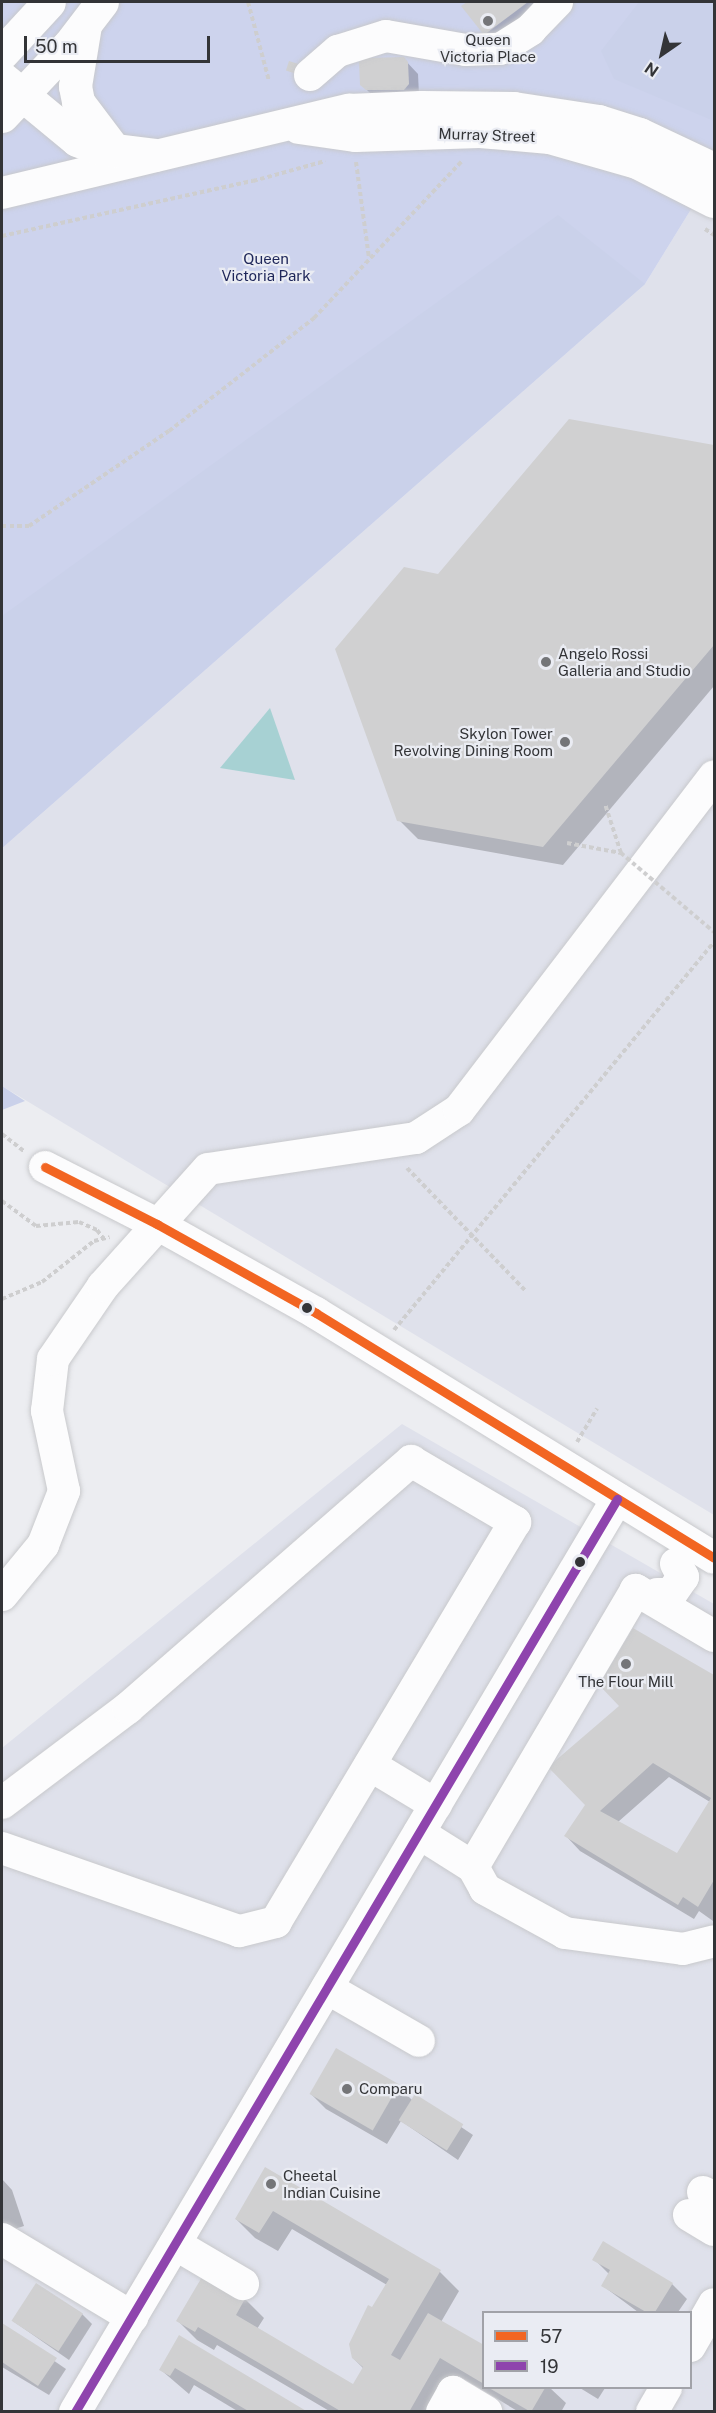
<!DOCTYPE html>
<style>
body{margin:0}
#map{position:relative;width:716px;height:2413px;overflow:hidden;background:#ecedf1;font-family:"Public Sans",sans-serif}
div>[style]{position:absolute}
.built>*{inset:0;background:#dfe1eb}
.green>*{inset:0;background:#cdd3ed}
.forest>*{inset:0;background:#cad1ea}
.water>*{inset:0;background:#a7d1d3}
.shadow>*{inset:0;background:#0003}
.building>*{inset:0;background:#d0d0d1;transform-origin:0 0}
.path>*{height:4px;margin-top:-2px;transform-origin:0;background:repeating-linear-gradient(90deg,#cececf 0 4.5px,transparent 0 7.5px)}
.roads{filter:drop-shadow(0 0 2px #c8c9cc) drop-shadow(0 0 2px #c8c9cc)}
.minor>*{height:32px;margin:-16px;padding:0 16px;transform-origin:16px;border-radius:16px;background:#fcfcfd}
.major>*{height:33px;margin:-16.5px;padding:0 16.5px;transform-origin:16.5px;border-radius:16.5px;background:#fcfcfd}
.path-bridge>*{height:4px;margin-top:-2px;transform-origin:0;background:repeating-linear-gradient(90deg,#cececf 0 4.5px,transparent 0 7.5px)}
.bus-1>*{height:9px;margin:-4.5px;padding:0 4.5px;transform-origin:4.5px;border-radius:4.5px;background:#f26522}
.bus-2>*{height:9px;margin:-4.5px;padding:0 4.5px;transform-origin:4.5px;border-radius:4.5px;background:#8e44ad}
.dots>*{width:16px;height:16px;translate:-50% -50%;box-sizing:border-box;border:3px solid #eaecf3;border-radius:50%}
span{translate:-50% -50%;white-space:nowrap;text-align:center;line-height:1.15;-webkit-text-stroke:4.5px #eaecf3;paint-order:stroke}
.poi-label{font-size:15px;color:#333437}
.left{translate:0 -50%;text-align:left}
.right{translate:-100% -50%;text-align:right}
.street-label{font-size:15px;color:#333437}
.park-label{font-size:15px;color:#1e2659}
.frame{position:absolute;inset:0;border:3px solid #333437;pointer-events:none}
.legend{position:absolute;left:482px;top:2311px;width:210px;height:78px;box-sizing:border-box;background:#eaecf3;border:2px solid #a1a2a8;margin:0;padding:8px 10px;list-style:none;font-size:18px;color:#333437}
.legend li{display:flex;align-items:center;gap:12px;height:30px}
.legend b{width:30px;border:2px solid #a1a2a8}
.north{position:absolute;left:632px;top:24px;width:60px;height:60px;-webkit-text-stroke:4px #eaecf3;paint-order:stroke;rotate:214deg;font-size:16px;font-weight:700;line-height:24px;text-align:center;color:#333437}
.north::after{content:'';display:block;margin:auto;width:21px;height:27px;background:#333437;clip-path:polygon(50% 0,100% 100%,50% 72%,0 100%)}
.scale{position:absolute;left:24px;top:36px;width:186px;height:27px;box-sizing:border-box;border:3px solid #333437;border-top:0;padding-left:8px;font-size:18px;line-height:21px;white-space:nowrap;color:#333437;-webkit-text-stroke:4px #eaecf3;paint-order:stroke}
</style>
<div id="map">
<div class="built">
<i style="clip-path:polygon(714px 172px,714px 1515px,2px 1086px,2px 848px,645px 284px)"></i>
<i style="clip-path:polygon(evenodd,402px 1424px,714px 1604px,714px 2411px,2px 2412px,2px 1748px,402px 1424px,484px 2312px,690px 2312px,690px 2388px,484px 2388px,484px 2312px)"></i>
</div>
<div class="green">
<i style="clip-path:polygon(2px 2px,714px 2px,714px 172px,645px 284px,2px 848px)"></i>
</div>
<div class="forest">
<i style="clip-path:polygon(639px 2px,714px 2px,714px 121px,614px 79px,601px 51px)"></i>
<i style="clip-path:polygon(558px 215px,645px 284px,2px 848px,2px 616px)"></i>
<i style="clip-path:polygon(2px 1086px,25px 1101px,2px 1110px)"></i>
</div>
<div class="water">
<i style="clip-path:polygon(270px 708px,295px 780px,220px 768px)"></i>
</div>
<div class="shadow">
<i style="clip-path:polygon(470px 2px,551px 2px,495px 44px,463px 6px)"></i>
<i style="clip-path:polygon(403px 58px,418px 74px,419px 95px,377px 100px,361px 84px)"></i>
<i style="clip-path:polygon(569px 420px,714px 447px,714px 686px,563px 865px,418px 839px,399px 820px)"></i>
<i style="clip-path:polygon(evenodd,634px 1630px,714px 1677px,713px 1921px,699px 1911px,694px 1919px,580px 1851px,566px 1836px,587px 1805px,621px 1706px,634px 1630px,669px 1777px,710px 1802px,677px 1855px,618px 1822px,669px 1777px)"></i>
<i style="clip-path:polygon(398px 2086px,413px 2101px,415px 2096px,473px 2135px,458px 2160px,401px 2121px,387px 2144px,326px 2109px,311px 2094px)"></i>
<i style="clip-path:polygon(266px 2169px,440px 2272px,459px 2291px,441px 2322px,484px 2347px,484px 2388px,550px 2388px,566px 2403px,561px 2412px,519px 2412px,459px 2376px,439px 2412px,331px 2412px,217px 2345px,214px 2350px,197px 2340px,178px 2321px,245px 2299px,264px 2318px,257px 2329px,353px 2386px,364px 2369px,353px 2358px,387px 2285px,292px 2229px,278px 2251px,255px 2238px,236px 2219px)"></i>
<i style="clip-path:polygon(2px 2179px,12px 2190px,24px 2226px,2px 2233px)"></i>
<i style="clip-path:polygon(594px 2259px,672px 2284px,687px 2299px,678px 2312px,638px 2312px,603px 2286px,609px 2274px)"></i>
<i style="clip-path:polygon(82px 2314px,92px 2324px,69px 2360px,13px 2321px)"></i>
<i style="clip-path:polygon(2px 2325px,66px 2369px,49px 2395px,2px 2367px)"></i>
<i style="clip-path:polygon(179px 2337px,305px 2412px,239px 2412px,194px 2385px,189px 2394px,161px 2370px)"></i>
<i style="clip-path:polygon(580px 2388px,605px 2388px,598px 2399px)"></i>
</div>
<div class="building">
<i style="clip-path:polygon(467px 2px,528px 2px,484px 35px,461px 6px)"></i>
<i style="clip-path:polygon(404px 57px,408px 62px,409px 84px,404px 90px,366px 90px,360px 85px,359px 62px,367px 58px)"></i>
<i style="left:289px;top:61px;width:9px;height:10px;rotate:18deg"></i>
<i style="clip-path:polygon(569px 419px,714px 445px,714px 645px,543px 847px,397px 821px,335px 649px,404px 567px,438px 574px)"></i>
<i style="clip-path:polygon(evenodd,633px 1628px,714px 1675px,714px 1880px,698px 1907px,683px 1897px,678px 1905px,564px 1836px,585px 1805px,548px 1767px,619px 1706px,599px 1685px,633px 1628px,653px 1763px,711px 1798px,677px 1853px,600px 1811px,653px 1763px)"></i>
<i style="left:336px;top:2048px;width:73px;height:53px;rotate:30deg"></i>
<i style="left:415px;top:2094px;width:57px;height:31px;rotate:32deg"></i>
<i style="clip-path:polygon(265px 2167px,441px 2270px,391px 2355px,400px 2360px,428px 2313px,484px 2345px,484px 2384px,440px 2358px,409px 2412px,342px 2412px,198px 2327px,195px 2332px,176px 2321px,202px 2277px,246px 2297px,236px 2315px,353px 2384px,363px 2367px,352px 2358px,349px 2344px,368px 2305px,372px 2307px,389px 2279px,273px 2211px,259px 2233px,235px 2219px)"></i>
<i style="clip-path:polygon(603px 2241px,673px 2283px,655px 2312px,646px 2312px,601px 2286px,610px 2270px,592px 2260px)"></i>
<i style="left:36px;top:2283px;width:56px;height:45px;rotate:33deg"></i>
<i style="clip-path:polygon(2px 2323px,57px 2358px,38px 2386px,2px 2362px)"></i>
<i style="clip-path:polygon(179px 2335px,308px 2412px,250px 2412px,175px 2368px,170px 2376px,159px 2370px)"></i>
<i style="clip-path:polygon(489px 2388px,545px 2388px,531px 2412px)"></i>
</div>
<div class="path">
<i style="left:248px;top:2px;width:82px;rotate:75.1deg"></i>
<i style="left:356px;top:162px;width:97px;rotate:82.3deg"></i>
<i style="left:705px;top:229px;width:11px;rotate:34deg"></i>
<i style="left:2px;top:236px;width:257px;rotate:-12.4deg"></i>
<i style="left:253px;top:181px;width:75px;rotate:-15.5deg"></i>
<i style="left:2px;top:526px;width:27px"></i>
<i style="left:29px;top:526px;width:169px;rotate:-34.2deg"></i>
<i style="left:169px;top:431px;width:184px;rotate:-37.9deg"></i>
<i style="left:314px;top:318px;width:216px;rotate:-46.7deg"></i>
<i style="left:567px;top:843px;width:55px;rotate:10.5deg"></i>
<i style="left:621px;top:853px;width:52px;rotate:-108.1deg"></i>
<i style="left:2px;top:1134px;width:29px;rotate:38deg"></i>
<i style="left:407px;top:1168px;width:170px;rotate:46deg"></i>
<i style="left:2px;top:1201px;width:42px;rotate:36.3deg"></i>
<i style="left:36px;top:1226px;width:43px;rotate:-5.3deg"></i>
<i style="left:79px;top:1222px;width:20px;rotate:24deg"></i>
<i style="left:97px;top:1230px;width:10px;rotate:53deg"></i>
<i style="left:2px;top:1299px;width:43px;rotate:-23deg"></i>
<i style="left:42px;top:1282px;width:66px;rotate:-38.3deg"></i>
<i style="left:94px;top:1241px;width:16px;rotate:-14deg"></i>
<i style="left:394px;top:1330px;width:503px;rotate:-50.49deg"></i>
<i style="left:577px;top:1442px;width:39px;rotate:-59deg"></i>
</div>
<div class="roads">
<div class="minor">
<i style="left:310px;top:75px;width:37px;rotate:-41deg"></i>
<i style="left:338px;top:51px;width:50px;rotate:-17.4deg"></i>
<i style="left:386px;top:36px;width:81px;rotate:9.9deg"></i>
<i style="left:466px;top:50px;width:34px;rotate:-2deg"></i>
<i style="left:500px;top:49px;width:36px;rotate:-32deg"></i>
<i style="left:530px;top:30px;width:39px;rotate:-46deg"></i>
<i style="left:299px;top:128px;width:58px;rotate:8deg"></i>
<i style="left:356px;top:136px;width:124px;rotate:-1.8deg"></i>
<i style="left:480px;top:132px;width:70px;rotate:4.9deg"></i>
<i style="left:550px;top:138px;width:91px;rotate:16deg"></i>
<i style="left:637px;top:163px;width:86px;rotate:26.9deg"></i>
<i style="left:2px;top:193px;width:357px;rotate:-13.5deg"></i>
<i style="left:349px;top:110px;width:72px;rotate:-2.4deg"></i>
<i style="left:421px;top:107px;width:93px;rotate:0.6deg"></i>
<i style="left:514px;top:108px;width:86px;rotate:8.7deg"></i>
<i style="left:599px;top:121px;width:43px;rotate:17.6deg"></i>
<i style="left:640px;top:134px;width:82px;rotate:25.3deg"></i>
<i style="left:45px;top:1167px;width:126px;rotate:27deg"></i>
<i style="left:157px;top:1224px;width:182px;rotate:29.2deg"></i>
<i style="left:316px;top:1313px;width:467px;rotate:31.6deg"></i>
<i style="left:657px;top:1594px;width:14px"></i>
<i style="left:671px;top:1594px;width:21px;rotate:-55deg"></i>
<i style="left:683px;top:1577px;width:15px;rotate:-118deg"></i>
<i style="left:2px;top:1595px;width:65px;rotate:-50.6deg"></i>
<i style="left:43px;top:1545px;width:58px;rotate:-68.7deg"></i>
<i style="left:64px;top:1491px;width:82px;rotate:-102deg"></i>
<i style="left:47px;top:1411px;width:52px;rotate:-83.4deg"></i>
<i style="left:53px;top:1359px;width:88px;rotate:-55.6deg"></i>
<i style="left:103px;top:1286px;width:157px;rotate:-48.1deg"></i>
<i style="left:208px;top:1169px;width:210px;rotate:-8.5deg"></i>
<i style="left:416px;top:1138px;width:51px;rotate:-33.1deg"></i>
<i style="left:459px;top:1110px;width:420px;rotate:-52.6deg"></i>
<i style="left:714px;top:1636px;width:91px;rotate:-149.5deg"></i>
<i style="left:636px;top:1590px;width:321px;rotate:120.5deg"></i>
<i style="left:473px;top:1867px;width:25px;rotate:61deg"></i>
<i style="left:485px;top:1889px;width:91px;rotate:28.8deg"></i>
<i style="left:565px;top:1933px;width:119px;rotate:7.7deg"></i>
<i style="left:683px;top:1949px;width:32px;rotate:-14deg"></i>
<i style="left:370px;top:1765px;width:77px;rotate:31.2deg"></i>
<i style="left:2px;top:1803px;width:158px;rotate:-37deg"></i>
<i style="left:128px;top:1708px;width:376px;rotate:-41.1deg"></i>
<i style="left:411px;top:1461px;width:121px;rotate:30.4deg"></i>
<i style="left:515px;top:1522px;width:466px;rotate:120.9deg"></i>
<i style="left:276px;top:1922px;width:38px;rotate:166deg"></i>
<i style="left:239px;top:1931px;width:251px;rotate:-160.7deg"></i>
<i style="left:419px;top:1833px;width:64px;rotate:32.2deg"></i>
<i style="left:327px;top:1988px;width:106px;rotate:29.9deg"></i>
<i style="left:703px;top:2192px;width:13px;rotate:29deg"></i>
<i style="left:689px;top:2215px;width:29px;rotate:31deg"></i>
<i style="left:2px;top:2239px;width:152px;rotate:31deg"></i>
<i style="left:175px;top:2244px;width:79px;rotate:30.5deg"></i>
<i style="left:690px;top:2346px;width:48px;rotate:-60.3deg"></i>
<i style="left:75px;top:2412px;width:1062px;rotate:-59.3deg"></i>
<i style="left:442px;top:2412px;width:23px;rotate:-61deg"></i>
<i style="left:453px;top:2392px;width:39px;rotate:31deg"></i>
<i style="left:652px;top:2412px;width:28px;rotate:-60deg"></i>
</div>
<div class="major">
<i style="left:85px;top:25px;width:62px;rotate:99.3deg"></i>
<i style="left:75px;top:86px;width:16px;rotate:79deg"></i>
<i style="left:78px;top:102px;width:61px;rotate:52.9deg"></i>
<i style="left:2px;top:53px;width:69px;rotate:-47.3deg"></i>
<i style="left:2px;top:78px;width:97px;rotate:39.6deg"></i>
<i style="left:77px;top:140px;width:22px;rotate:21deg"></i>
<i style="left:98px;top:148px;width:57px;rotate:7deg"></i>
<i style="left:2px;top:116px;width:98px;rotate:-46.7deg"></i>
<i style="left:69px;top:45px;width:54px;rotate:-52.5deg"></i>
</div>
</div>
<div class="path-bridge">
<i style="left:621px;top:853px;width:122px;rotate:40.3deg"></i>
</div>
<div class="bus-1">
<i style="left:45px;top:1167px;width:126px;rotate:27deg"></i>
<i style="left:157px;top:1224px;width:182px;rotate:29.2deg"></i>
<i style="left:316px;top:1313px;width:467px;rotate:31.6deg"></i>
</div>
<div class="bus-2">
<i style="left:75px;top:2412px;width:1062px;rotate:-59.3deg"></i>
</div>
<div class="dots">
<i style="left:488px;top:21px;background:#747578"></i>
<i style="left:546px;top:662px;background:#747578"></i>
<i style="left:565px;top:742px;background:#747578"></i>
<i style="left:307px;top:1308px;background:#333437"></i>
<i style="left:580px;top:1562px;background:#333437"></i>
<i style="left:626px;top:1664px;background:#747578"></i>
<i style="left:347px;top:2089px;background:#747578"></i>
<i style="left:271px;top:2184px;background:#747578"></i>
</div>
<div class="poi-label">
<span style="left:488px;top:48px">Queen<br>Victoria Place</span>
<span class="left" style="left:558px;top:662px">Angelo Rossi<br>Galleria and Studio</span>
<span class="right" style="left:553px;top:742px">Skylon Tower<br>Revolving Dining Room</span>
<span style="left:626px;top:1682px">The Flour Mill</span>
<span class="left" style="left:359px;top:2089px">Comparu</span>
<span class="left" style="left:283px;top:2184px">Cheetal<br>Indian Cuisine</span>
</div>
<div class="street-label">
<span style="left:487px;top:135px;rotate:2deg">Murray Street</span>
</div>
<div class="park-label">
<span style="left:266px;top:267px">Queen<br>Victoria Park</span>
</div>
<div class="frame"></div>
<ul class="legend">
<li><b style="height:8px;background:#f26522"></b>57</li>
<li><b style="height:8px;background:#8e44ad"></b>19</li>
</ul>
<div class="north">N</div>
<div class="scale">50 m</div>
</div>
